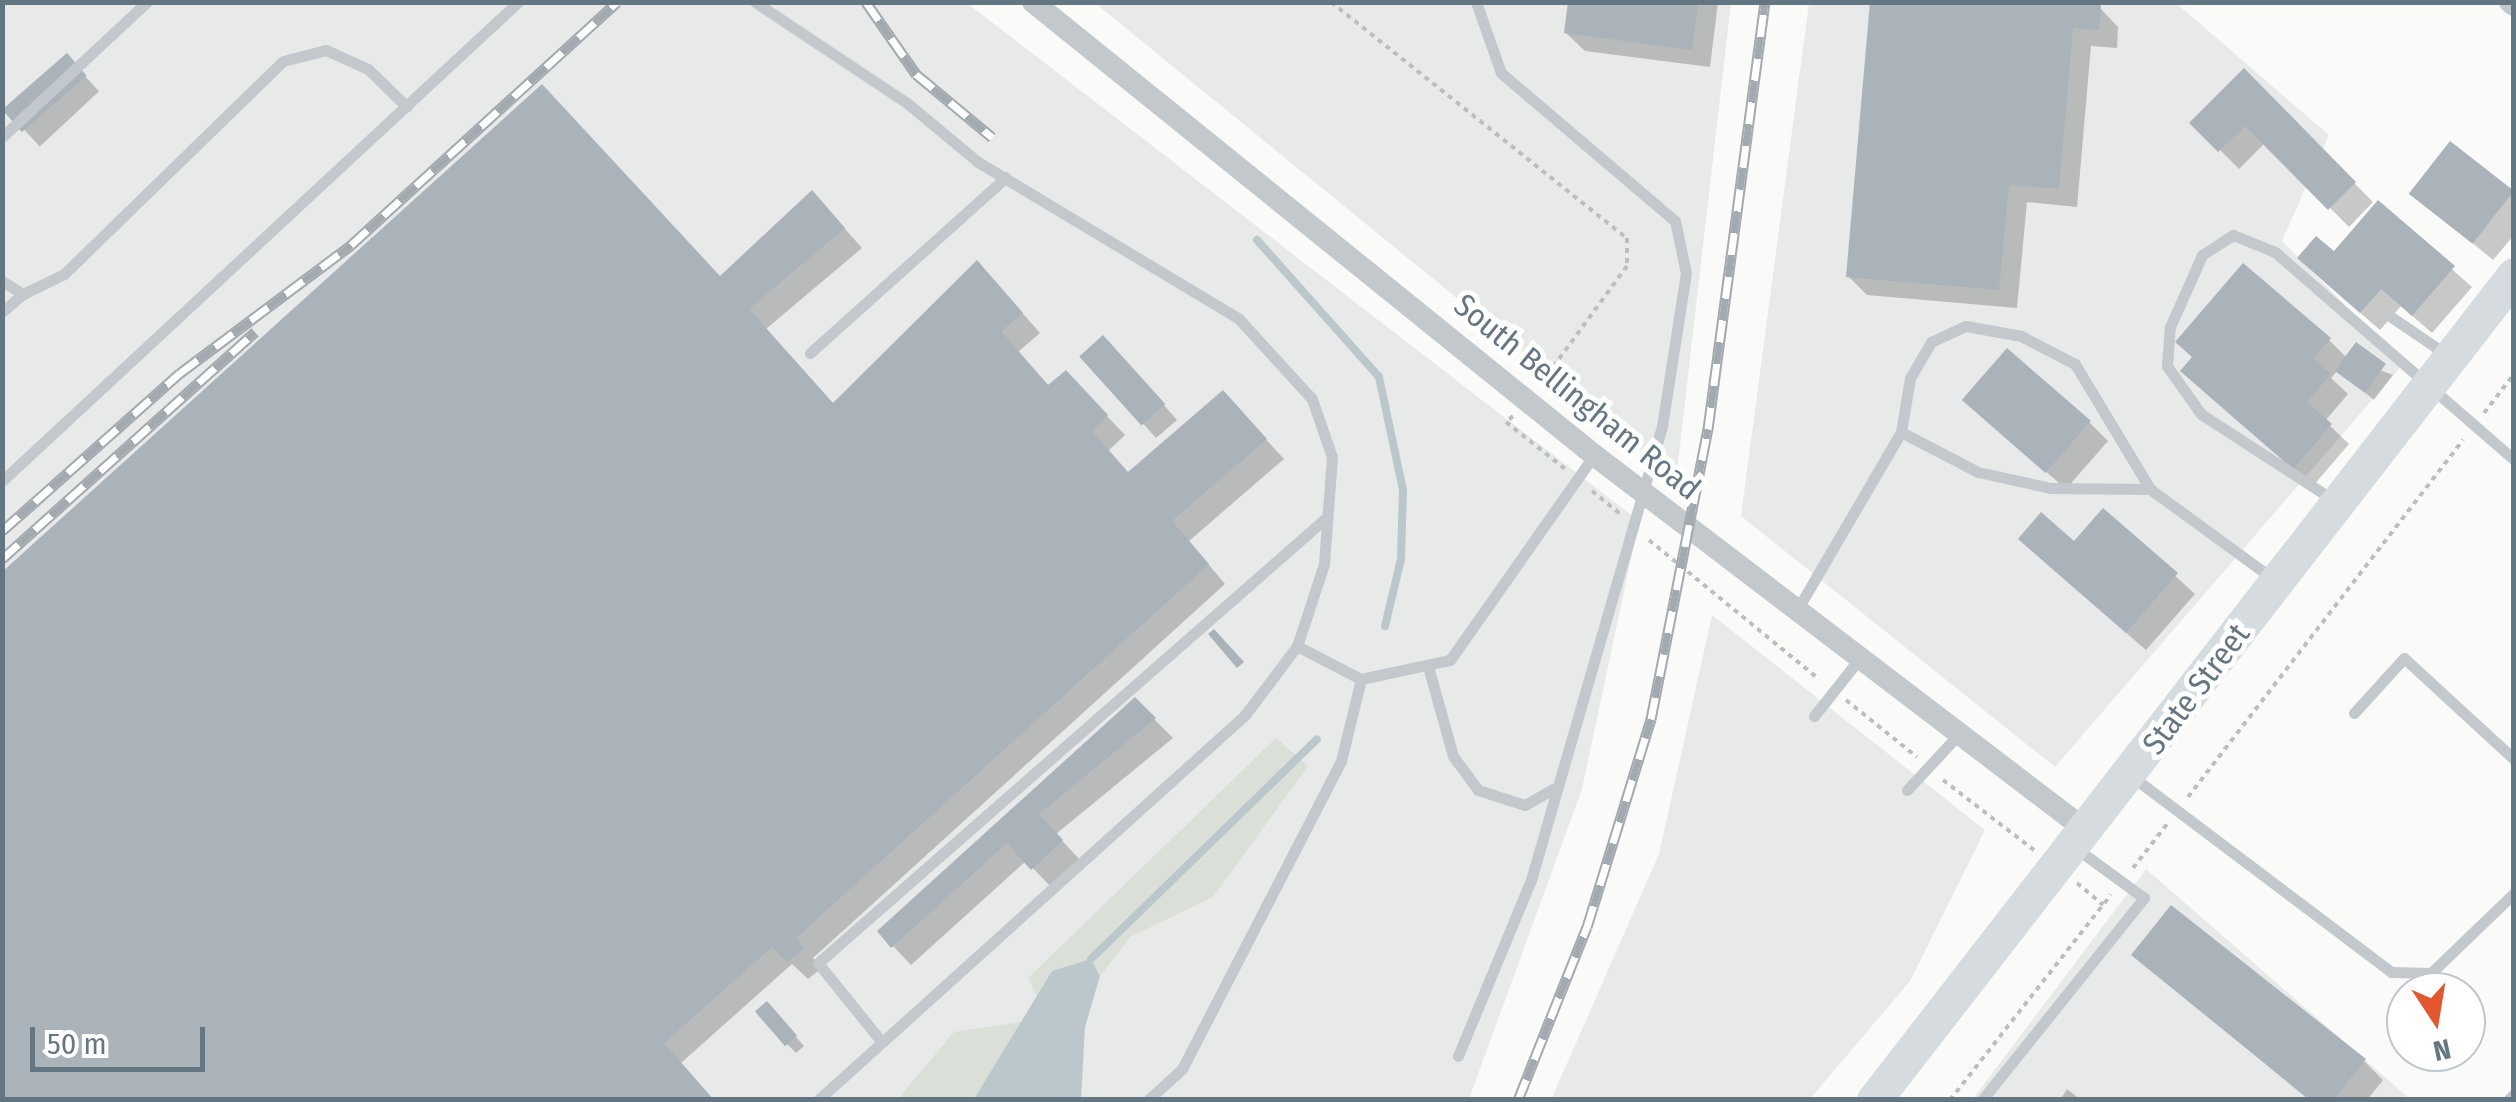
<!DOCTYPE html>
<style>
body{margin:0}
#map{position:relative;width:2516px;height:1102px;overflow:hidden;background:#fafaf8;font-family:"Fira Sans Condensed",sans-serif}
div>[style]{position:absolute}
.built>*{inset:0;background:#e8e9e9}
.green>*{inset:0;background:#dadfd7}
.water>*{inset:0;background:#bbc7cb}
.shadow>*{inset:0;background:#0003;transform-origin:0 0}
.stream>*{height:8px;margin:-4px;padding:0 4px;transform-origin:4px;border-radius:4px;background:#bbc7cb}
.building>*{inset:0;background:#aab3b9;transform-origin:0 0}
.path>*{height:4px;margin-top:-2px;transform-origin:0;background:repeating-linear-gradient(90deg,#bbbfc2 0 5px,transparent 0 10px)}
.service>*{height:11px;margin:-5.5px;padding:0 5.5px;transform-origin:5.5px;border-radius:5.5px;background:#c3c8cc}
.minor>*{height:22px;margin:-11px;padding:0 11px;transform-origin:11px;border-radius:11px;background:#c3c8cc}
.primary>*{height:35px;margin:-17.5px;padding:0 17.5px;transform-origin:17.5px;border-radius:17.5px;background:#d6dbdf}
.rail>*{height:11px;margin-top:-5.5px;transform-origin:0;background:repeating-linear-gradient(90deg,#fff 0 22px,#a2aab0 0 44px);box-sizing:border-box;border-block:2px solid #a2aab0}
span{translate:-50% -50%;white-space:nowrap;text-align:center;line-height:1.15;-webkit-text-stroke:10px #fff;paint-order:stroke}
.street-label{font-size:32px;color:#657683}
.frame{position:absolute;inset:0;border:5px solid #657683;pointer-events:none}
.north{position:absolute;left:2386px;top:972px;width:100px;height:100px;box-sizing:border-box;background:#fff;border:2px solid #c1c8cd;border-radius:50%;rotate:168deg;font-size:28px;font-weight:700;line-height:40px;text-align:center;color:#657683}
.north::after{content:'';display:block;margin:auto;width:35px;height:45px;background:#e4572e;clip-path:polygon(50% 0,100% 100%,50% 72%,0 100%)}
.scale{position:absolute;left:30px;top:1027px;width:175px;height:45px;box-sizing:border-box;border:5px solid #657683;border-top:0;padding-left:12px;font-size:30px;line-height:35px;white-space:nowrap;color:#657683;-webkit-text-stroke:8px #fff;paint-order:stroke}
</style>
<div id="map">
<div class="built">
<i style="clip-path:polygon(2px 3px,967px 3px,1639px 521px,1582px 789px,1469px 1099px,3px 1099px)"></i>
<i style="clip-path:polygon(1095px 3px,1731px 3px,1676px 480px,1561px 383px)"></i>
<i style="clip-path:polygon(1809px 3px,2176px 3px,2329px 135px,2282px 241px,2403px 364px,2055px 767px,1741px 516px)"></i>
<i style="clip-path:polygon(1712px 615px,1985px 830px,1910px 981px,1810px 1099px,1551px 1100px,1659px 854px)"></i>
<i style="clip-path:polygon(2146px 869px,2410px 1099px,1972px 1100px)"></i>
</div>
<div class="green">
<i style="clip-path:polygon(1276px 738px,1308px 766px,1213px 897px,1130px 937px,1100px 976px,1091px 959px,1052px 971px,1037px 996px,1028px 978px)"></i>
<i style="clip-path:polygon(1021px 1022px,974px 1099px,898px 1099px,954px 1032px)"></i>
</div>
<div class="water">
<i style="clip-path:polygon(1091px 959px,1100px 976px,1085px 1027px,1081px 1099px,974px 1099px,1052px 971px)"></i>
</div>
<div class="shadow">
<i style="clip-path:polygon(1570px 2px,1718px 2px,1710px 67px,1585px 51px,1566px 33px)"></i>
<i style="clip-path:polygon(1986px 2px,2100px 8px,2118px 27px,2117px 48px,2091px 46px,2077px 207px,2027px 202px,2017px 308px,1867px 295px,1848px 276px)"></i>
<i style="left:67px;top:57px;width:47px;height:81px;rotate:47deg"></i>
<i style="clip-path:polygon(2244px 72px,2373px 202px,2349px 227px,2265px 143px,2239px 169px,2193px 123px)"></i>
<i style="clip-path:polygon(2450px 144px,2514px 194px,2514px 235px,2493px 260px,2412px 193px)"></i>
<i style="clip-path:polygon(2378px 204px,2472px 287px,2432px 333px,2401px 306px,2380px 330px,2319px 277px)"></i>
<i style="clip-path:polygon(830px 212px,862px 248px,766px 329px,834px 405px,995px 282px,1040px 333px,1018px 352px,1050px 387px,1084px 392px,1125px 435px,1108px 451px,1129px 474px,1241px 412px,1284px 459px,1189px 541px,1225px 584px,813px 958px,822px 968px,808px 979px,792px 964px,681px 1063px,2px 1100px,720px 279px)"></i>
<i style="clip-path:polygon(2329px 340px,2347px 358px,2393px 375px,2374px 400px,2338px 370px,2331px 378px,2348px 394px,2325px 421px,2349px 444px,2313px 486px,2202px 390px)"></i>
<i style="clip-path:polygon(1117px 352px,1177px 420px,1156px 438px,1083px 357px)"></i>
<i style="clip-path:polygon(1984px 418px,2089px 422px,2108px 441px,2066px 489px)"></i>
<i style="clip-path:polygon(2104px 511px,2195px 594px,2146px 650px,2040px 558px,2074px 545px)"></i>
<i style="clip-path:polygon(1135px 700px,1173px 738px,1056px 834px,1080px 860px,1051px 887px,1026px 861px,911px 965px,893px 946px)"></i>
<i style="clip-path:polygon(2134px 955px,2364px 1061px,2383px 1080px,2367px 1100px,2309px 1100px)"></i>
<i style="clip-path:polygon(775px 1013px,804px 1046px,796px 1053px,787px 1044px)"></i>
<i style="clip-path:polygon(2067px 1089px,2081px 1100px,2060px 1100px)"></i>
</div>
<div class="stream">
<i style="left:1257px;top:240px;width:183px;rotate:48.3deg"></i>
<i style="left:1379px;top:377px;width:116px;rotate:78deg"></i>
<i style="left:1403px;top:490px;width:69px;rotate:91.7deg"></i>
<i style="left:1401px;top:559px;width:69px;rotate:103.4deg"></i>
<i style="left:1091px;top:959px;width:315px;rotate:-44.2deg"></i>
</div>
<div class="building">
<i style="clip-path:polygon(1568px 2px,1698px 2px,1692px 50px,1564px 33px)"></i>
<i style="clip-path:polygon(1870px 2px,2101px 5px,2099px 30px,2073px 28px,2059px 189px,2009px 185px,1999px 290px,1846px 277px)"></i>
<i style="left:67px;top:53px;width:30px;height:86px;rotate:49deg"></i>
<i style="clip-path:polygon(2244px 68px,2356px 182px,2328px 210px,2245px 126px,2218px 152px,2189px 123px)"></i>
<i style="clip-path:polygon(542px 84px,720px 276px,812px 190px,845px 228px,749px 309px,833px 403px,977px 260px,1023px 313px,1001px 331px,1048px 385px,1066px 370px,1108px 415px,1092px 431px,1128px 472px,1223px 390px,1267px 439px,1172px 521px,1209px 564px,796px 938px,805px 948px,787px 962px,772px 947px,664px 1043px,714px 1100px,2px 1100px,2px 572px)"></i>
<i style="left:2450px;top:141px;width:81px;height:67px;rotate:38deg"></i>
<i style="clip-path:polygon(2378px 200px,2455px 266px,2412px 316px,2381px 289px,2360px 313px,2297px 258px,2316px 236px,2334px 251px)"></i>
<i style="clip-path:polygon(2243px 263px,2331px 338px,2313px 359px,2331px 374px,2307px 402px,2332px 424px,2293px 469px,2180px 371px,2192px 357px,2175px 342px)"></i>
<i style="left:1103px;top:335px;width:93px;height:32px;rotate:48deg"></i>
<i style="left:2356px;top:342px;width:37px;height:36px;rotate:36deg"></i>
<i style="left:2007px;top:348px;width:111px;height:69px;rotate:41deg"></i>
<i style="clip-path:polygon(2103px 508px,2178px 573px,2126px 633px,2018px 539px,2041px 512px,2074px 541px)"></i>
<i style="clip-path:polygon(1214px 629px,1244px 662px,1237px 668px,1208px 634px)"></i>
<i style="clip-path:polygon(1135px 697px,1156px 718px,1039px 814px,1063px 840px,1031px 870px,1007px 843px,891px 948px,877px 931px)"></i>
<i style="clip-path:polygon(2171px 905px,2366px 1059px,2333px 1100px,2310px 1100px,2131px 955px)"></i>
<i style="left:767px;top:1001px;width:46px;height:16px;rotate:49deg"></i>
</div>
<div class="path">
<i style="left:1331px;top:2px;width:379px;rotate:38.6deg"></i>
<i style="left:1627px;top:238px;width:28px;rotate:90deg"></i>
<i style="left:1627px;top:266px;width:144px;rotate:126.2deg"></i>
<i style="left:2484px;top:413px;width:49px;rotate:-52.4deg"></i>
<i style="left:1513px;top:416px;width:9px;rotate:139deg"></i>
<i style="left:1506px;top:422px;width:75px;rotate:38.5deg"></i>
<i style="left:1592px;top:491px;width:36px;rotate:39deg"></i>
<i style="left:1649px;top:540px;width:220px;rotate:39.3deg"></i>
<i style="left:1846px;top:700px;width:91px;rotate:38.8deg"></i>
<i style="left:1943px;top:780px;width:115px;rotate:37.6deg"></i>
<i style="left:2188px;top:797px;width:451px;rotate:-52.4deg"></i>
<i style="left:2133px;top:868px;width:56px;rotate:-52.3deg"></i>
<i style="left:2077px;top:883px;width:34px;rotate:40deg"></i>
<i style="left:1950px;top:1100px;width:261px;rotate:-51.9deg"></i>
</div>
<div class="service">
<i style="left:755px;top:2px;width:182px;rotate:33.6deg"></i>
<i style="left:907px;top:103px;width:92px;rotate:39.7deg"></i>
<i style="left:978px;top:162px;width:305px;rotate:31deg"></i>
<i style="left:1239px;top:319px;width:108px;rotate:47.6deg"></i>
<i style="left:1312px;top:399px;width:61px;rotate:71deg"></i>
<i style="left:1332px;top:457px;width:107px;rotate:94.3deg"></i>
<i style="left:1324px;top:564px;width:86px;rotate:108.2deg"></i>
<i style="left:1297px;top:646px;width:86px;rotate:127deg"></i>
<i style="left:1245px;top:715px;width:575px;rotate:137.96deg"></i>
<i style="left:2px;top:137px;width:198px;rotate:-43deg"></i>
<i style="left:2px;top:281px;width:25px;rotate:32deg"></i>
<i style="left:23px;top:294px;width:46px;rotate:-26deg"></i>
<i style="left:64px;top:274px;width:305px;rotate:-44.2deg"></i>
<i style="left:283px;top:61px;width:44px;rotate:-14.3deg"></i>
<i style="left:326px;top:50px;width:46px;rotate:24.3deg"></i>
<i style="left:368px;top:69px;width:54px;rotate:44.3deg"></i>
<i style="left:2px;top:312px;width:28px;rotate:-41deg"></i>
<i style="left:2384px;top:312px;width:76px;rotate:34.3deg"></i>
<i style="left:810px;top:353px;width:263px;rotate:-41.9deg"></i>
<i style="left:1901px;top:432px;width:87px;rotate:27.5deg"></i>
<i style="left:1978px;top:472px;width:75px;rotate:12.4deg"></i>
<i style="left:2051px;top:488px;width:99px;rotate:0.6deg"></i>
<i style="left:2px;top:481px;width:704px;rotate:-42.87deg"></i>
<i style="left:2335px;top:501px;width:160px;rotate:-147deg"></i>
<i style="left:2201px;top:414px;width:59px;rotate:-125.3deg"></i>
<i style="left:2167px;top:366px;width:39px;rotate:-86deg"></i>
<i style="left:2170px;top:327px;width:79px;rotate:-66deg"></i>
<i style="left:2202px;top:255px;width:37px;rotate:-33deg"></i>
<i style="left:2233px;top:235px;width:45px;rotate:22deg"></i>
<i style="left:2275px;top:252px;width:317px;rotate:41deg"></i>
<i style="left:1797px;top:610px;width:206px;rotate:-59.7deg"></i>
<i style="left:1901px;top:432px;width:55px;rotate:-80.5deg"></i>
<i style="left:1910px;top:378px;width:42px;rotate:-59.7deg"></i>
<i style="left:1931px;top:342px;width:38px;rotate:-25deg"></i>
<i style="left:1966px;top:326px;width:56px;rotate:10.3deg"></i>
<i style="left:2021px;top:336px;width:61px;rotate:27.4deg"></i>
<i style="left:2075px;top:364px;width:146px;rotate:59deg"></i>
<i style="left:2150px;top:489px;width:155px;rotate:36.1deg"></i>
<i style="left:1297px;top:646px;width:72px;rotate:27.3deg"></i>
<i style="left:1361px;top:679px;width:91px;rotate:-12.1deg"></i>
<i style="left:1450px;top:660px;width:251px;rotate:-54.9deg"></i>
<i style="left:1429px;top:670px;width:89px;rotate:74.4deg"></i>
<i style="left:1453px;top:756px;width:42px;rotate:53.7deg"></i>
<i style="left:1478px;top:790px;width:49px;rotate:17.7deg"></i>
<i style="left:1525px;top:805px;width:32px;rotate:-30deg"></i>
<i style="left:2354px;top:713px;width:74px;rotate:-47.7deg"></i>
<i style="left:2404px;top:658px;width:149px;rotate:42.6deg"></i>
<i style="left:1814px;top:716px;width:74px;rotate:-51.6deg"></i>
<i style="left:2130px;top:775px;width:327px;rotate:37deg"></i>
<i style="left:2391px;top:972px;width:40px;rotate:1.4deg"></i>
<i style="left:2431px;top:973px;width:115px;rotate:-43.9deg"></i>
<i style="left:1907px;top:790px;width:76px;rotate:-47.1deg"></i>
<i style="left:881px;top:1041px;width:100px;rotate:-128.9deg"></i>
<i style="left:818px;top:963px;width:677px;rotate:-41.23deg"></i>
<i style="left:1458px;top:1056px;width:191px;rotate:-67.5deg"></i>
<i style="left:1531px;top:880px;width:473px;rotate:-73.9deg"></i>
<i style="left:1662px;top:426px;width:155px;rotate:-81.1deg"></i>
<i style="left:1686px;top:273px;width:53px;rotate:-101.9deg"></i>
<i style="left:1675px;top:221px;width:228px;rotate:-139.6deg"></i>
<i style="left:1501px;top:73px;width:75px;rotate:-109.4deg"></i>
<i style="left:1148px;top:1100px;width:46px;rotate:-42.4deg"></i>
<i style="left:1182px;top:1069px;width:347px;rotate:-62.7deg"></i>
<i style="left:1341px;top:761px;width:84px;rotate:-76.3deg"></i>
<i style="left:1982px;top:1100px;width:259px;rotate:-51.3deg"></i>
<i style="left:2144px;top:898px;width:83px;rotate:-143.8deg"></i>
<i style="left:2508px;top:1100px;width:8px;rotate:-45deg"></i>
</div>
<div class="minor">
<i style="left:1033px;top:2px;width:721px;rotate:38.92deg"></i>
<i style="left:1594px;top:455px;width:620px;rotate:37.33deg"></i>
<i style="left:2510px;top:2px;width:5px;rotate:37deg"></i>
</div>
<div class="primary">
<i style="left:1874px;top:1100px;width:1044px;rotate:-52.2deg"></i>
</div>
<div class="rail">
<i style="left:866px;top:2px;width:88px;rotate:55.2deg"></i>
<i style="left:916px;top:74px;width:99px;rotate:39.7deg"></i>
<i style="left:2px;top:531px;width:238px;rotate:-41.6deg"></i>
<i style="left:180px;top:373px;width:214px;rotate:-36.8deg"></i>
<i style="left:351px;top:245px;width:360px;rotate:-42.4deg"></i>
<i style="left:2px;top:559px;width:340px;rotate:-41.9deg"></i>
<i style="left:1518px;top:1100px;width:186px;rotate:-68.3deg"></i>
<i style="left:1587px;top:927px;width:218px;rotate:-72.9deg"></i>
<i style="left:1651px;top:719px;width:296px;rotate:-78.9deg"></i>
<i style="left:1708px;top:429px;width:431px;rotate:-82.4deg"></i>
</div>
<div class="street-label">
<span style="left:1577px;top:397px;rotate:39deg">South Bellingham Road</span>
<span style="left:2196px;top:689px;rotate:-53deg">State Street</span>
</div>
<div class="frame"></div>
<div class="north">N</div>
<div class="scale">50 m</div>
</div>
